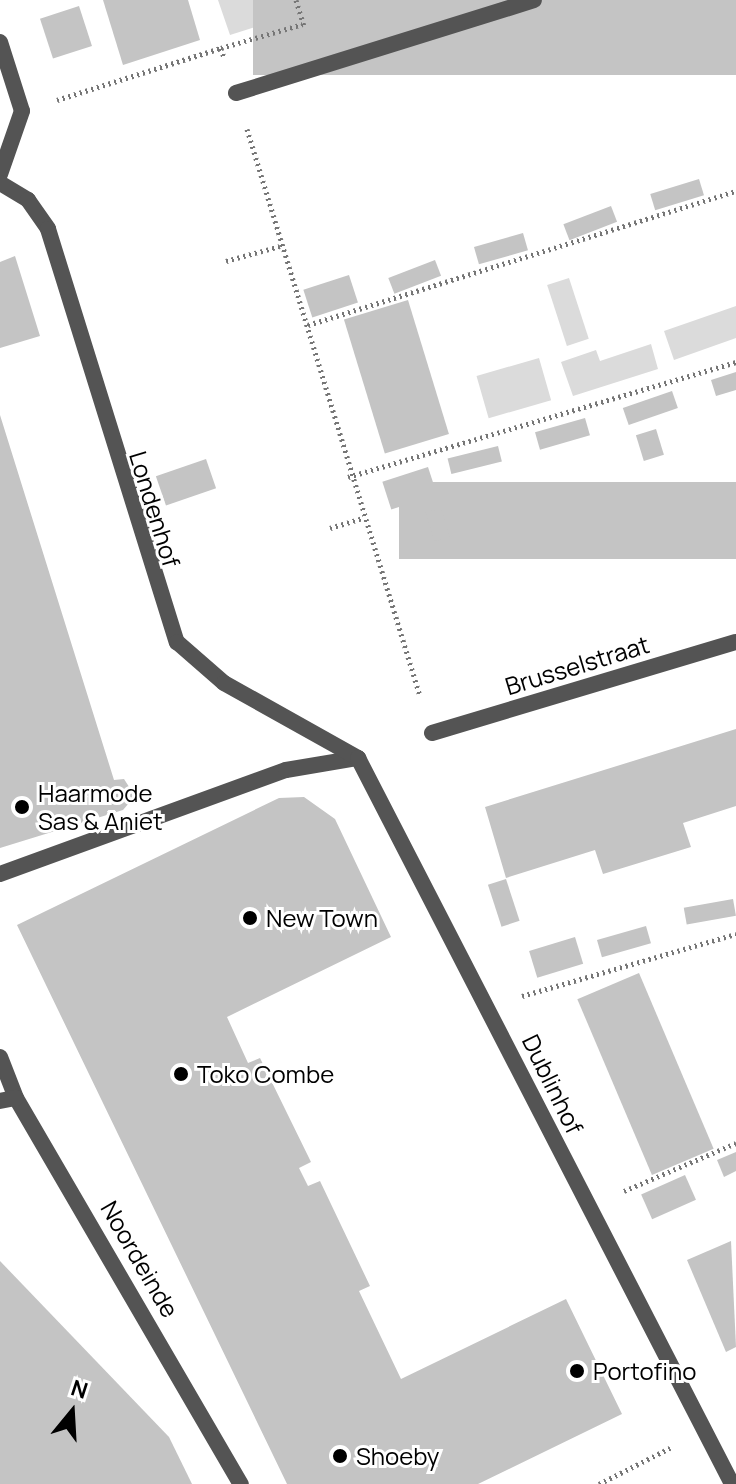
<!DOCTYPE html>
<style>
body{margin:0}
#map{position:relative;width:736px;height:1484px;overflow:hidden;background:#fff;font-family:Manrope,sans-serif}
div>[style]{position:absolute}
.green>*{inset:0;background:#dbdbdb;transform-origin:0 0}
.building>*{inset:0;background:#c4c4c4;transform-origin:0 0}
.path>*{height:5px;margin-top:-2.5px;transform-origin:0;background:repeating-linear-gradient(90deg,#767676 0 2px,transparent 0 6px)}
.pedestrian>*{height:16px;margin:-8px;padding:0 8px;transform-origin:8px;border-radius:8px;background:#545454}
.minor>*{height:16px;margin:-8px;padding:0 8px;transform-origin:8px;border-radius:8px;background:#545454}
.dots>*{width:22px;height:22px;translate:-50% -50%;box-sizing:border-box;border:4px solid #fff;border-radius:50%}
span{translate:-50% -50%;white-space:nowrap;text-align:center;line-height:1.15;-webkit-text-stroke:6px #fff;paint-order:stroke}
.street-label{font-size:24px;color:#000}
.poi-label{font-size:24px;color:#000}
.left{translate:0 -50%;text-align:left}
.north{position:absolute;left:32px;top:1372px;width:80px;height:80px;-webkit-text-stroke:6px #fff;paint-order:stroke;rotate:18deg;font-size:22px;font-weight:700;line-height:32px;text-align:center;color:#000}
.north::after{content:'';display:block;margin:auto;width:28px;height:36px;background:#000;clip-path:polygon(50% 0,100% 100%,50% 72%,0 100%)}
</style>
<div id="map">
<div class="green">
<i style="clip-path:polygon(218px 0,333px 0,334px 2px,230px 35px)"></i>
<i style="left:569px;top:278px;width:64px;height:23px;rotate:72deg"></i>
<i style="clip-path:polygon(736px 306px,736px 338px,674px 360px,664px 331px)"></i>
<i style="clip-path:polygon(651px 344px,658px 369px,573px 396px,561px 362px,596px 350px,600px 361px)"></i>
<i style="left:539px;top:358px;width:44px;height:65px;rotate:74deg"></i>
</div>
<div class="building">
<i style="clip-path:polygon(103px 0,188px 0,200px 40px,123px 65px)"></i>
<i style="left:736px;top:0;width:75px;height:483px;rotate:90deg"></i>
<i style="left:79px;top:6px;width:42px;height:41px;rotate:72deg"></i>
<i style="left:699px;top:179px;width:17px;height:51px;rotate:73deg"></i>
<i style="left:611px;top:206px;width:17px;height:51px;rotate:69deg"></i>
<i style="left:523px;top:233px;width:18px;height:51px;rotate:74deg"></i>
<i style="clip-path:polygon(15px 256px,40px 336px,0 348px,0 262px)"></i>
<i style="left:435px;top:260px;width:17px;height:50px;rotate:69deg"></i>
<i style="left:349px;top:275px;width:29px;height:48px;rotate:72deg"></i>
<i style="left:408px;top:300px;width:140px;height:67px;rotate:73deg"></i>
<i style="clip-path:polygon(736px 372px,736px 390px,716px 396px,711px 380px)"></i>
<i style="left:672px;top:391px;width:18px;height:52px;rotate:71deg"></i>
<i style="clip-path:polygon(0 415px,114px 780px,124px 779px,135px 796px,123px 810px,0 848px)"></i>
<i style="left:585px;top:418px;width:18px;height:52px;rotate:74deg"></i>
<i style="left:656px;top:429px;width:27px;height:21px;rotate:73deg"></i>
<i style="left:498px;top:446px;width:16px;height:52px;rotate:76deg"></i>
<i style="left:206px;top:459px;width:31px;height:53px;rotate:71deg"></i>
<i style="left:428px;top:467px;width:29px;height:48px;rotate:72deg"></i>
<i style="left:736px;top:482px;width:77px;height:337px;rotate:90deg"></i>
<i style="left:441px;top:508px;width:30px;height:16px;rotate:73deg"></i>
<i style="clip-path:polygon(736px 729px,736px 806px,683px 823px,691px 847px,603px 874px,595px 850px,506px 878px,485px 807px)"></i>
<i style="clip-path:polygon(304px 797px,335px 819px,391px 937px,227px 1017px,248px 1063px,260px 1058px,311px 1162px,299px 1168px,308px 1186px,320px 1181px,370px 1286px,359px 1291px,401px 1379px,566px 1299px,622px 1414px,478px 1484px,287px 1484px,17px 925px,279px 798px)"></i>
<i style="left:506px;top:879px;width:44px;height:19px;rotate:72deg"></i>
<i style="left:733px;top:899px;width:17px;height:50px;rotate:80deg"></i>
<i style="left:646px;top:926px;width:18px;height:51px;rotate:74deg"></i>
<i style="left:575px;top:937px;width:28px;height:48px;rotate:73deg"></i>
<i style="left:639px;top:973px;width:191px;height:67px;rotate:67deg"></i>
<i style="clip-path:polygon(736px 1152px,736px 1171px,724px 1177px,717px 1160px)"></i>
<i style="left:685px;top:1175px;width:27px;height:48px;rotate:66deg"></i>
<i style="clip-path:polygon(731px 1241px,736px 1347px,726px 1352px,687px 1260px)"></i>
<i style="clip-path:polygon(0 1261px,169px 1437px,192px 1484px,0 1484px)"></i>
</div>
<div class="path">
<i style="left:296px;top:0;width:27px;rotate:73deg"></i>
<i style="left:221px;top:48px;width:85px;rotate:-16.3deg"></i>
<i style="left:57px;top:100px;width:172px;rotate:-17.6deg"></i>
<i style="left:221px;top:48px;width:10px;rotate:73deg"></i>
<i style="left:247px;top:129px;width:593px;rotate:73.03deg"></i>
<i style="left:226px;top:261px;width:56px;rotate:-15.5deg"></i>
<i style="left:308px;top:325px;width:448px;rotate:-17.4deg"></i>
<i style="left:348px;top:477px;width:405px;rotate:-16.5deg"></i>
<i style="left:330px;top:528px;width:34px;rotate:-17deg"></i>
<i style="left:522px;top:996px;width:223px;rotate:-16.2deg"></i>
<i style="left:624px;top:1191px;width:122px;rotate:-23.2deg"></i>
<i style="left:599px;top:1484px;width:80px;rotate:-26.9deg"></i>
</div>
<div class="pedestrian">
<i style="left:0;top:874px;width:304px;rotate:-20deg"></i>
<i style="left:286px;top:770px;width:73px;rotate:-9.5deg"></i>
<i style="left:0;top:1057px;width:44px;rotate:68.7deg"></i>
<i style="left:16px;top:1098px;width:447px;rotate:59.8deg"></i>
<i style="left:0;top:1101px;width:16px;rotate:-11deg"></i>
</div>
<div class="minor">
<i style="left:0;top:42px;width:72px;rotate:72.3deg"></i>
<i style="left:22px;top:111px;width:67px;rotate:109.2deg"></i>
<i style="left:236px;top:93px;width:312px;rotate:-17.3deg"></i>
<i style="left:0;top:183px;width:33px;rotate:31deg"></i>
<i style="left:28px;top:200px;width:35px;rotate:55deg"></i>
<i style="left:48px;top:229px;width:433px;rotate:72.7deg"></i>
<i style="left:177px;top:642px;width:62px;rotate:41.1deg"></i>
<i style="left:224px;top:683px;width:154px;rotate:29.2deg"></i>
<i style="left:358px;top:758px;width:817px;rotate:62.74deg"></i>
<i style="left:432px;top:733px;width:317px;rotate:-16.7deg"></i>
</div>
<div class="dots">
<i style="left:22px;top:807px;background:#000"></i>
<i style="left:250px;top:918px;background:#000"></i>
<i style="left:181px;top:1074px;background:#000"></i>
<i style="left:577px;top:1371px;background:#000"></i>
<i style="left:340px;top:1456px;background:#000"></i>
</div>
<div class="street-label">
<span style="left:155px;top:509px;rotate:73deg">Londenhof</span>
<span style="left:577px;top:665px;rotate:-17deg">Brusselstraat</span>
<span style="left:553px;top:1084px;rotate:64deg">Dublinhof</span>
<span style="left:140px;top:1259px;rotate:60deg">Noordeinde</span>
</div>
<div class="poi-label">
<span class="left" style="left:38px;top:807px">Haarmode<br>Sas &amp; Aniet</span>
<span class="left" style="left:266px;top:918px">New Town</span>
<span class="left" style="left:197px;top:1074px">Toko Combe</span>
<span class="left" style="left:593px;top:1371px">Portofino</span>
<span class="left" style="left:356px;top:1456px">Shoeby</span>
</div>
<div class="north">N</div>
</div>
